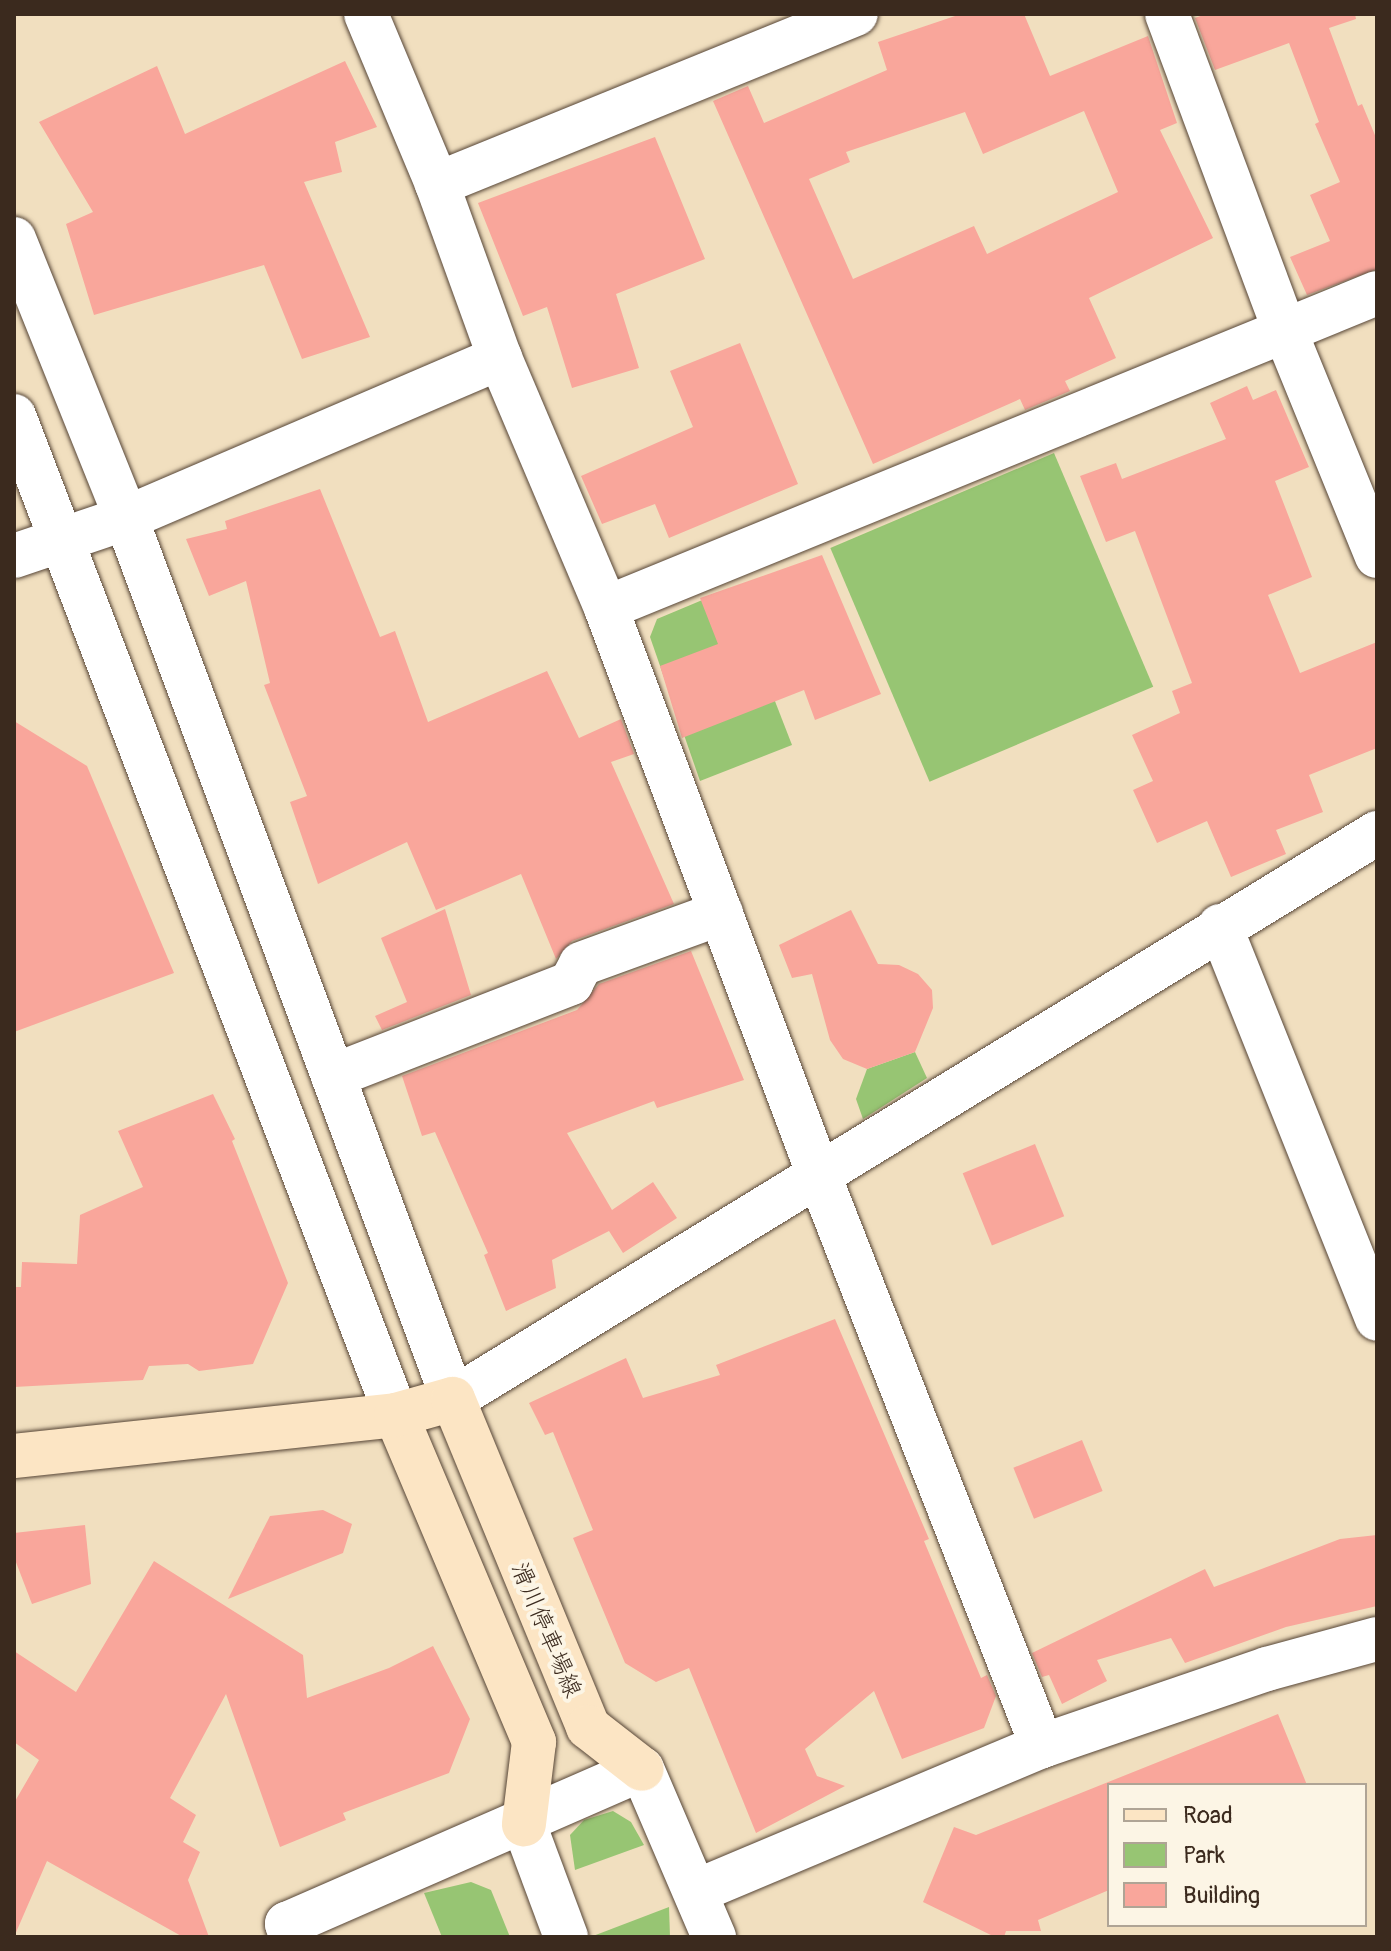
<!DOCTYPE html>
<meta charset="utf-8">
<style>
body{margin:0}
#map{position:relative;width:1391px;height:1951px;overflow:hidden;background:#f1dfbf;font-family:Pangolin,"Klee One",sans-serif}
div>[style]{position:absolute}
.green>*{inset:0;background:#97c573;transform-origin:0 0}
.building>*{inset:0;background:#f9a69b;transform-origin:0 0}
.roads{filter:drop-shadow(0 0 2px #564536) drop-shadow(0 0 2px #564536)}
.minor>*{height:44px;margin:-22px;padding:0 22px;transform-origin:22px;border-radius:22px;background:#fff}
.tertiary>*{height:44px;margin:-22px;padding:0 22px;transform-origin:22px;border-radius:22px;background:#fff}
.secondary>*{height:44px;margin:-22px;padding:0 22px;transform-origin:22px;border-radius:22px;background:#fce5c4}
span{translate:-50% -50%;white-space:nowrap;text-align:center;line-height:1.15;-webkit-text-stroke:8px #fcf5e5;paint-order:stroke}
.street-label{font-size:24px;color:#3b2a1e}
.frame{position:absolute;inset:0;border:16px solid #3b2a1e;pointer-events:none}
.legend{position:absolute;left:1107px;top:1783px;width:260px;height:144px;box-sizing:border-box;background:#fcf5e5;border:2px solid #afa495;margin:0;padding:10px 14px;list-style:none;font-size:24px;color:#3b2a1e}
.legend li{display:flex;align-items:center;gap:16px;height:40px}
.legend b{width:40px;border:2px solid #afa495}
</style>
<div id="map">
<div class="green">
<i style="left:1054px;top:453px;width:254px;height:243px;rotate:67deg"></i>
<i style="clip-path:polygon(731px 588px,792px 745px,700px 781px,650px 637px,657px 619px)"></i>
<i style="clip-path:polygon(915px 1052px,927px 1078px,863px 1119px,856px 1099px,867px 1069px)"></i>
<i style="clip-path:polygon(613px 1811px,631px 1822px,644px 1845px,575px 1870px,570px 1835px,584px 1820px)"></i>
<i style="clip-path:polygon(471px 1882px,491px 1890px,510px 1937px,442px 1937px,424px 1893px)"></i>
<i style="clip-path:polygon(669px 1907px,670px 1937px,593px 1937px,593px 1936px)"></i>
</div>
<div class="building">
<i style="clip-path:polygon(evenodd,961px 14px,1024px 14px,1050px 76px,1148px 36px,1177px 123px,1160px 130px,1213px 238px,1089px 298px,1116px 358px,1065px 381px,1070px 391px,1025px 410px,1020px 399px,873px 464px,713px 101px,748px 86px,764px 123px,887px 70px,878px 42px,961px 14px,1084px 111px,1118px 192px,987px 254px,974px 226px,853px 279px,809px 179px,850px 162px,846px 152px,965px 112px,983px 154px,1084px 111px)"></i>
<i style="clip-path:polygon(1206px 14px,1355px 14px,1356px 19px,1329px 28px,1358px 106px,1362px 104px,1377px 140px,1377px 269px,1307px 295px,1290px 257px,1330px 241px,1310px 195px,1340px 182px,1315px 124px,1319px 122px,1289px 43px,1215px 70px,1195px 18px)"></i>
<i style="clip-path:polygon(345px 61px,377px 127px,335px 142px,342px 172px,304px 182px,370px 337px,302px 359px,264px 265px,94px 315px,66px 224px,93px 212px,39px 122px,157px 66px,185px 134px)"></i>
<i style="clip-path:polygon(655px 137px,705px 259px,616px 294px,639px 368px,572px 388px,547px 307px,523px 316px,478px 203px)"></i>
<i style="clip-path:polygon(740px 343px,798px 484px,669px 538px,655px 504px,602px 524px,581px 476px,693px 427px,670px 371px)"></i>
<i style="clip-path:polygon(1247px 386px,1253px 400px,1276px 390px,1309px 467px,1275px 481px,1312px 577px,1268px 595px,1300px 673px,1377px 642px,1377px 748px,1309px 775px,1323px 812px,1276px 830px,1286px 854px,1231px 877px,1207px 821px,1157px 843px,1133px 790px,1153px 781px,1132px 735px,1180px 713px,1172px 691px,1192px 683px,1135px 531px,1106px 542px,1080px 476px,1116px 463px,1122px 479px,1226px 439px,1210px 403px)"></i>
<i style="clip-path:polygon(320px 489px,380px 637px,395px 631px,428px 722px,547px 671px,579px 738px,621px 719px,634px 754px,611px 762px,674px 904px,572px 941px,556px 959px,521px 874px,436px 910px,407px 842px,318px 884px,290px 802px,307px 796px,264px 685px,270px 683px,246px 581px,209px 596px,186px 539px,227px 529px,225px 521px)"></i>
<i style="clip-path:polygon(822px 555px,881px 694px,815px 720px,804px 690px,682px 738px,660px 666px,718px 644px,700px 598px)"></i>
<i style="clip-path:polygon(14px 721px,87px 766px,174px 973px,14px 1032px)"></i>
<i style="clip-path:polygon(445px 909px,471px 995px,382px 1030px,375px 1016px,407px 1002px,381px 938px)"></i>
<i style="clip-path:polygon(851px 910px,878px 964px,899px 965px,918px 974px,932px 990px,933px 1008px,915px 1052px,867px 1069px,843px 1059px,830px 1040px,812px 974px,792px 978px,779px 945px)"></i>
<i style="clip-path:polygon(691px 951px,744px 1080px,657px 1108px,654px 1101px,567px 1133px,612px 1210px,653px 1182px,677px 1218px,623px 1253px,609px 1231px,552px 1260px,556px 1288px,506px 1311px,484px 1255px,488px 1253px,435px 1132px,422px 1136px,402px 1076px,577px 1010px,599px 984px)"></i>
<i style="clip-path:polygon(213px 1094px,235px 1139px,232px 1141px,288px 1283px,253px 1364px,199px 1371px,188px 1364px,149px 1366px,143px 1380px,14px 1387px,14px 1287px,21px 1287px,22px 1262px,77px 1264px,80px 1215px,143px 1187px,118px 1131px)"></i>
<i style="left:1035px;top:1144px;width:78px;height:78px;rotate:68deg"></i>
<i style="clip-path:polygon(835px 1319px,929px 1539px,924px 1541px,981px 1678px,987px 1675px,996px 1696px,984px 1728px,902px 1759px,874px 1691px,805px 1749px,817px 1776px,845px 1786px,756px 1833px,689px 1668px,656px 1682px,625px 1663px,573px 1538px,593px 1530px,553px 1432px,545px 1435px,529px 1403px,626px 1358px,643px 1398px,720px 1375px,716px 1365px)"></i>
<i style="left:1082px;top:1440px;width:55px;height:74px;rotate:68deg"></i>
<i style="clip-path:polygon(323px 1510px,352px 1524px,343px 1553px,228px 1599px,270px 1516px)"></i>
<i style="clip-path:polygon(85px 1525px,91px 1584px,32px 1604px,14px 1557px,14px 1533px)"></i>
<i style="clip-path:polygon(1377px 1535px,1377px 1606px,1286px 1627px,1185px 1663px,1171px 1638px,1097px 1660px,1107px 1681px,1062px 1704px,1049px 1675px,1042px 1677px,1032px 1653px,1205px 1569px,1214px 1587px,1340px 1539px)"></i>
<i style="clip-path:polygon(154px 1561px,303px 1655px,307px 1698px,389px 1668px,433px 1646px,470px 1719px,449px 1773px,343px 1813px,346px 1820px,280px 1847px,226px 1694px,170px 1798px,196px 1815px,183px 1842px,200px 1852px,188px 1880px,209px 1937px,183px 1937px,47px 1861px,14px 1937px,14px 1803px,39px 1760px,14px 1742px,14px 1651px,76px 1692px)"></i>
<i style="clip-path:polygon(1278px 1714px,1307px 1785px,1109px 1785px,1109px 1890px,1038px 1920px,1041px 1931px,1006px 1931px,1004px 1937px,995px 1937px,923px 1902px,954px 1827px,976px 1835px)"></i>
</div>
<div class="roads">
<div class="minor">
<i style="left:366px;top:14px;width:184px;rotate:67.3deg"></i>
<i style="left:437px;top:184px;width:185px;rotate:70.1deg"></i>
<i style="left:500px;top:358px;width:272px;rotate:67deg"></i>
<i style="left:606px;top:608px;width:609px;rotate:69.42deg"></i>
<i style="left:820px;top:1178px;width:610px;rotate:68.65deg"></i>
<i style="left:1167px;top:14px;width:338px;rotate:69.6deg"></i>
<i style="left:1285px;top:331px;width:243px;rotate:67.8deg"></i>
<i style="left:437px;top:184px;width:452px;rotate:-22.1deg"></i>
<i style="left:14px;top:556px;width:118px;rotate:-18.7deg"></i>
<i style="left:126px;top:518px;width:407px;rotate:-23.2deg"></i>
<i style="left:606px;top:608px;width:833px;rotate:-22.22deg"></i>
<i style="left:1220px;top:926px;width:423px;rotate:68.2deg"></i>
<i style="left:333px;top:1076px;width:256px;rotate:-21.3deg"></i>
<i style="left:571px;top:983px;width:21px;rotate:-62deg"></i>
<i style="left:581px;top:964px;width:149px;rotate:-20deg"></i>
<i style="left:524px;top:1824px;width:121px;rotate:69.6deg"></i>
<i style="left:697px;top:1891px;width:374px;rotate:-22.8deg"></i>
<i style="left:1042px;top:1746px;width:238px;rotate:-18.9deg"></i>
<i style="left:1267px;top:1669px;width:114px;rotate:-15.3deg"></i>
<i style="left:291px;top:1937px;width:14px;rotate:-107deg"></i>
<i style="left:287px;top:1924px;width:387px;rotate:-23.6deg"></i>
<i style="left:642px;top:1769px;width:183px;rotate:66.8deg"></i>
</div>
<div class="tertiary">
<i style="left:14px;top:239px;width:301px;rotate:68.1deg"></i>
<i style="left:126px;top:518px;width:940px;rotate:69.64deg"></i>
<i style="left:453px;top:1399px;width:1084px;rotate:-31.49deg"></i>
<i style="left:14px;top:416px;width:1070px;rotate:69.07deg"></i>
</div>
<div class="secondary">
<i style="left:396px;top:1415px;width:355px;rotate:67.1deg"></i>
<i style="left:534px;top:1742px;width:83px;rotate:97deg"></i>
<i style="left:14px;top:1456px;width:384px;rotate:-6.1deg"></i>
<i style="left:396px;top:1415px;width:59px;rotate:-15.7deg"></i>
<i style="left:453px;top:1399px;width:355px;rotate:67.6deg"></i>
<i style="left:588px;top:1727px;width:68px;rotate:37.9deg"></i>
</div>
</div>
<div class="street-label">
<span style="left:546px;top:1630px;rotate:67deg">滑川停車場線</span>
</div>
<div class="frame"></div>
<ul class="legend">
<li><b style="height:10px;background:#fce5c4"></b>Road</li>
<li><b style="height:22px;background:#97c573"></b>Park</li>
<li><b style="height:22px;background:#f9a69b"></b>Building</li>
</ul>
</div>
